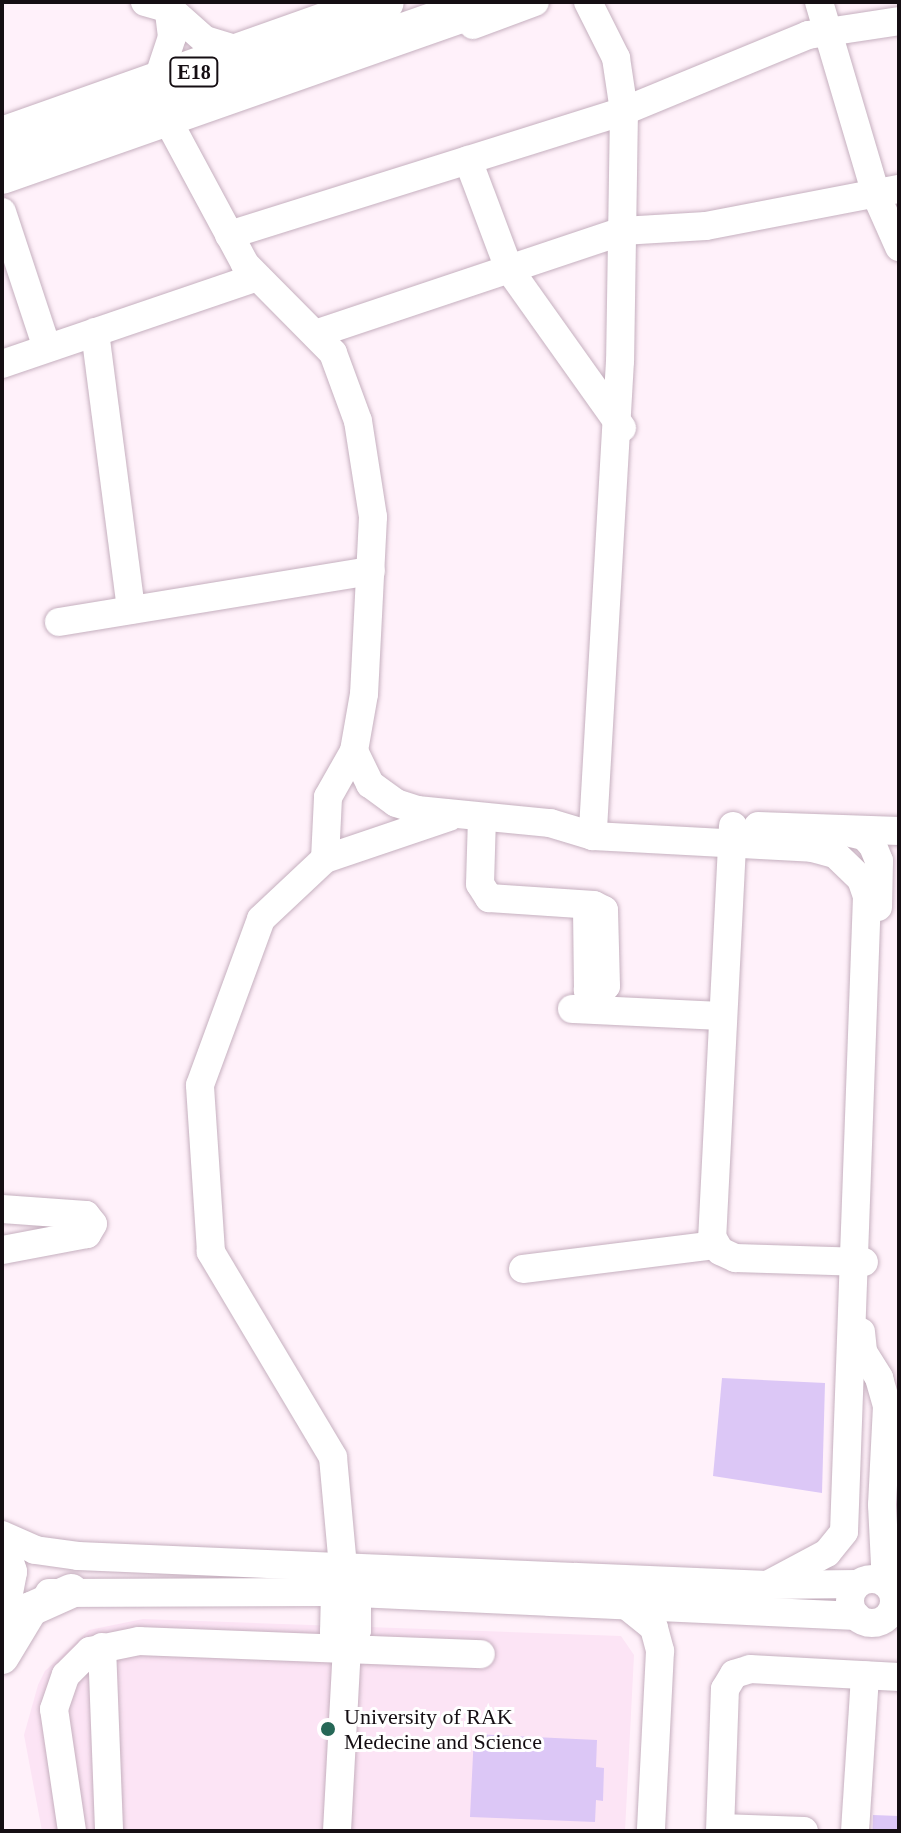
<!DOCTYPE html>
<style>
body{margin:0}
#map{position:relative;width:901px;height:1833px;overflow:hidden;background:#fff1fa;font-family:Georgia,serif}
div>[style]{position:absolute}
.built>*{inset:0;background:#fce4f5}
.building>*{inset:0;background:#dcc7f6;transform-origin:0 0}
.roads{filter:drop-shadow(0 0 2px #c6b0bf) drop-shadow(0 0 2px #c6b0bf)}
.minor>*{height:28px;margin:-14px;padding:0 14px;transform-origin:14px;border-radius:14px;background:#fff}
.minor>.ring{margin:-14px;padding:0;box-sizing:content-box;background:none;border:28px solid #fff;border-radius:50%}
.major>*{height:34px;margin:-17px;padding:0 17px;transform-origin:17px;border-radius:17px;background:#fff}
.highway>*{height:40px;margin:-20px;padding:0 20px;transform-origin:20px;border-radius:20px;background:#fff}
.dots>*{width:22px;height:22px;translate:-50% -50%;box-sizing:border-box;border:4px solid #fff;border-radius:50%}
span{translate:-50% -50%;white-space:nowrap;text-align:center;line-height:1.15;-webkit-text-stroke:6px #fff;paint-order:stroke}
.shield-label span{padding:2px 6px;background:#fff;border:2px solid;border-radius:6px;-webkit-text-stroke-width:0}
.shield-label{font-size:20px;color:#150e13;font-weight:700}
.poi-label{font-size:22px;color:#150e13}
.left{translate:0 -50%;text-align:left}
.frame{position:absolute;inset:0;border:4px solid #150e13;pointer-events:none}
</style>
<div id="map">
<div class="built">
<i style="clip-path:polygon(143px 1619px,621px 1636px,634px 1655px,625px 1831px,42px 1831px,24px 1735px,38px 1685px,45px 1671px,89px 1630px)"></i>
</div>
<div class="building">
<i style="clip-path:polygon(722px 1378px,825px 1383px,822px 1493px,713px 1476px)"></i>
<i style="clip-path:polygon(474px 1734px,597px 1740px,596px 1767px,604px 1768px,603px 1801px,596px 1800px,595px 1822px,470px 1817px)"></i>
<i style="left:873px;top:1815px;width:26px;height:16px;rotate:2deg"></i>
</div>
<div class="roads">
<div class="minor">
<i style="left:145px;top:2px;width:26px;rotate:16deg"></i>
<i style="left:170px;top:9px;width:47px;rotate:41.5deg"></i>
<i style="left:205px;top:40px;width:42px;rotate:16.7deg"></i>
<i style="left:588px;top:2px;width:63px;rotate:63.4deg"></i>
<i style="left:616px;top:58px;width:54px;rotate:81.4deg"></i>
<i style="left:624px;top:111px;width:250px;rotate:90.9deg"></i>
<i style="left:620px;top:361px;width:476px;rotate:93.3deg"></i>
<i style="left:819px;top:2px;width:201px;rotate:73.5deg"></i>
<i style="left:876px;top:195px;width:57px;rotate:66.1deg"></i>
<i style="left:473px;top:25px;width:66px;rotate:-20.4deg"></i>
<i style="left:156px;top:85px;width:51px;rotate:-71.6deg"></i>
<i style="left:172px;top:37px;width:34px;rotate:-97deg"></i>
<i style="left:166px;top:117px;width:167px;rotate:61.7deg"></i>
<i style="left:245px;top:264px;width:125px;rotate:45.3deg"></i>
<i style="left:333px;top:353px;width:72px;rotate:69.8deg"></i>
<i style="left:358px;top:421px;width:97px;rotate:81.1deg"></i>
<i style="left:373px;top:517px;width:177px;rotate:92.9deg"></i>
<i style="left:364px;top:694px;width:58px;rotate:100deg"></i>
<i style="left:354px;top:751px;width:37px;rotate:64deg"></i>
<i style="left:370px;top:784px;width:32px;rotate:36deg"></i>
<i style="left:396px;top:803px;width:22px;rotate:18deg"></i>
<i style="left:417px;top:810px;width:134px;rotate:5.6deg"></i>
<i style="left:550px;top:823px;width:45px;rotate:16.8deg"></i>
<i style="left:593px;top:836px;width:219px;rotate:3.1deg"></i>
<i style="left:812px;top:848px;width:24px;rotate:15deg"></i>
<i style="left:835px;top:854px;width:36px;rotate:44deg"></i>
<i style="left:861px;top:879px;width:18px;rotate:71deg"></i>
<i style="left:867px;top:896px;width:636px;rotate:92.07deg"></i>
<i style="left:844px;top:1532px;width:27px;rotate:129deg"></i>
<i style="left:827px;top:1553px;width:68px;rotate:151.9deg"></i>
<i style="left:468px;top:160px;width:116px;rotate:69.4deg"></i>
<i style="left:509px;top:269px;width:195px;rotate:54.6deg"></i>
<i style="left:2px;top:212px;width:143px;rotate:71.7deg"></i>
<i style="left:229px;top:235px;width:414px;rotate:-17.4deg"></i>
<i style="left:624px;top:111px;width:199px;rotate:-22.4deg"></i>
<i style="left:808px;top:35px;width:92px;rotate:-8.7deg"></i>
<i style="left:95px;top:332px;width:280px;rotate:82.6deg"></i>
<i style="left:318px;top:333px;width:321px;rotate:-18.5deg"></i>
<i style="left:622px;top:231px;width:84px;rotate:-3.4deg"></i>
<i style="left:706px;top:226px;width:197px;rotate:-10.9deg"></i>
<i style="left:2px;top:364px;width:269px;rotate:-18.8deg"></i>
<i style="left:59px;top:622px;width:316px;rotate:-9.3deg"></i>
<i style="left:482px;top:817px;width:67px;rotate:91.7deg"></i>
<i style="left:480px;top:884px;width:17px;rotate:57deg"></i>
<i style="left:489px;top:898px;width:105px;rotate:3.8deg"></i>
<i style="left:594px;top:905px;width:11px;rotate:27deg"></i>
<i style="left:604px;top:910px;width:76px;rotate:88.5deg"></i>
<i style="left:606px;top:986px;width:15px;rotate:132deg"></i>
<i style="left:596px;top:997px;width:11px;rotate:-139deg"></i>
<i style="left:588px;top:990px;width:85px;rotate:-90.7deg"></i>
<i style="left:733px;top:826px;width:412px;rotate:92.9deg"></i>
<i style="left:712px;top:1237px;width:16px;rotate:60deg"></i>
<i style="left:720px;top:1251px;width:17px;rotate:25deg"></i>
<i style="left:735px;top:1258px;width:129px;rotate:1.8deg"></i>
<i style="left:758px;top:826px;width:141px;rotate:2deg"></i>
<i style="left:833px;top:829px;width:32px;rotate:13deg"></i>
<i style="left:864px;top:836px;width:13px;rotate:48deg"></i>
<i style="left:873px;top:846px;width:16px;rotate:68deg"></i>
<i style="left:879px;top:861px;width:46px;rotate:91.2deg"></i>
<i style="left:325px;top:859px;width:131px;rotate:-18.7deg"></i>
<i style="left:572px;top:1009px;width:151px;rotate:2.7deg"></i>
<i style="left:2px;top:1209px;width:84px;rotate:4.1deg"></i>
<i style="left:86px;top:1215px;width:11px;rotate:52deg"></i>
<i style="left:93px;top:1224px;width:12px;rotate:121deg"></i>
<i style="left:87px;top:1234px;width:86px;rotate:169.3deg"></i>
<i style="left:523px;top:1269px;width:193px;rotate:-7.1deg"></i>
<i style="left:861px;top:1332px;width:20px;rotate:84deg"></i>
<i style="left:863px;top:1352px;width:31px;rotate:58deg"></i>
<i style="left:879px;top:1378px;width:29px;rotate:74deg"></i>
<i style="left:887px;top:1406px;width:99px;rotate:92.9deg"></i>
<i style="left:882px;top:1505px;width:79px;rotate:87.1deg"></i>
<i style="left:2px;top:1535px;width:36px;rotate:24deg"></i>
<i style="left:35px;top:1550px;width:43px;rotate:7.9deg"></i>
<i style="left:78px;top:1556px;width:690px;rotate:2.41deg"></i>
<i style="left:767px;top:1585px;width:90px;rotate:-0.6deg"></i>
<i style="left:343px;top:1567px;width:110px;rotate:-95.2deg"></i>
<i style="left:333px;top:1457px;width:239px;rotate:-120.8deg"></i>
<i style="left:211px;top:1252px;width:167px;rotate:-93.8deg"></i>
<i style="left:200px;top:1085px;width:177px;rotate:-69.8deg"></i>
<i style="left:261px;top:919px;width:88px;rotate:-43.2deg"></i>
<i style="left:325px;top:859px;width:62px;rotate:-87.2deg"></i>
<i style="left:328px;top:797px;width:53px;rotate:-60.5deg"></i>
<i class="ring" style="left:850px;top:1579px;width:16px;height:16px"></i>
<i style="left:335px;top:1592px;width:40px;rotate:91.4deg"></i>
<i style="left:334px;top:1632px;width:18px;rotate:45deg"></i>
<i style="left:49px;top:1593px;width:286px;rotate:-0.2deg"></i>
<i style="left:335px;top:1592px;width:522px;rotate:2.64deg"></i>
<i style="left:626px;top:1605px;width:36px;rotate:39deg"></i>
<i style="left:654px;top:1628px;width:24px;rotate:75deg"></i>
<i style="left:660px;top:1651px;width:180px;rotate:92.9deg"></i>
<i style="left:102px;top:1647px;width:184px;rotate:87.8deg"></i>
<i style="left:721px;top:1828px;width:83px;rotate:2.1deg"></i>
<i style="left:72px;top:1831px;width:123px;rotate:-98.4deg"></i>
<i style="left:54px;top:1709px;width:36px;rotate:-71deg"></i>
<i style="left:66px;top:1675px;width:34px;rotate:-45deg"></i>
<i style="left:90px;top:1651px;width:50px;rotate:-11.5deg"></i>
<i style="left:139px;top:1641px;width:342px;rotate:2.2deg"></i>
<i style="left:337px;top:1831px;width:186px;rotate:-86.9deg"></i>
<i style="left:347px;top:1645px;width:18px;rotate:-56deg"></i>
<i style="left:357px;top:1630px;width:37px;rotate:-90deg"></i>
<i style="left:720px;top:1831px;width:142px;rotate:-88deg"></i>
<i style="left:725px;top:1689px;width:17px;rotate:-59deg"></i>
<i style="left:734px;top:1674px;width:17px;rotate:-17deg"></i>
<i style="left:750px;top:1669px;width:149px;rotate:3.1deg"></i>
<i style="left:855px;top:1831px;width:156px;rotate:-86.3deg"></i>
</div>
<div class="major">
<i style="left:2px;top:1547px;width:26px;rotate:72deg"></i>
<i style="left:10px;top:1572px;width:42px;rotate:101deg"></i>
<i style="left:2px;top:1657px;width:56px;rotate:-58.9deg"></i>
<i style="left:31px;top:1609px;width:44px;rotate:-24.2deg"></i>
</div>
<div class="highway">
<i style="left:2px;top:137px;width:405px;rotate:-19.5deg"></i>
<i style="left:2px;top:174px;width:519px;rotate:-19.34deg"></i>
</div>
</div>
<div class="dots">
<i style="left:328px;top:1729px;background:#266857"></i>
</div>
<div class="shield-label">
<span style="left:194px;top:72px">E18</span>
</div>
<div class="poi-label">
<span class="left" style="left:344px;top:1729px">University of RAK<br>Medecine and Science</span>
</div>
<div class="frame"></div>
</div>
